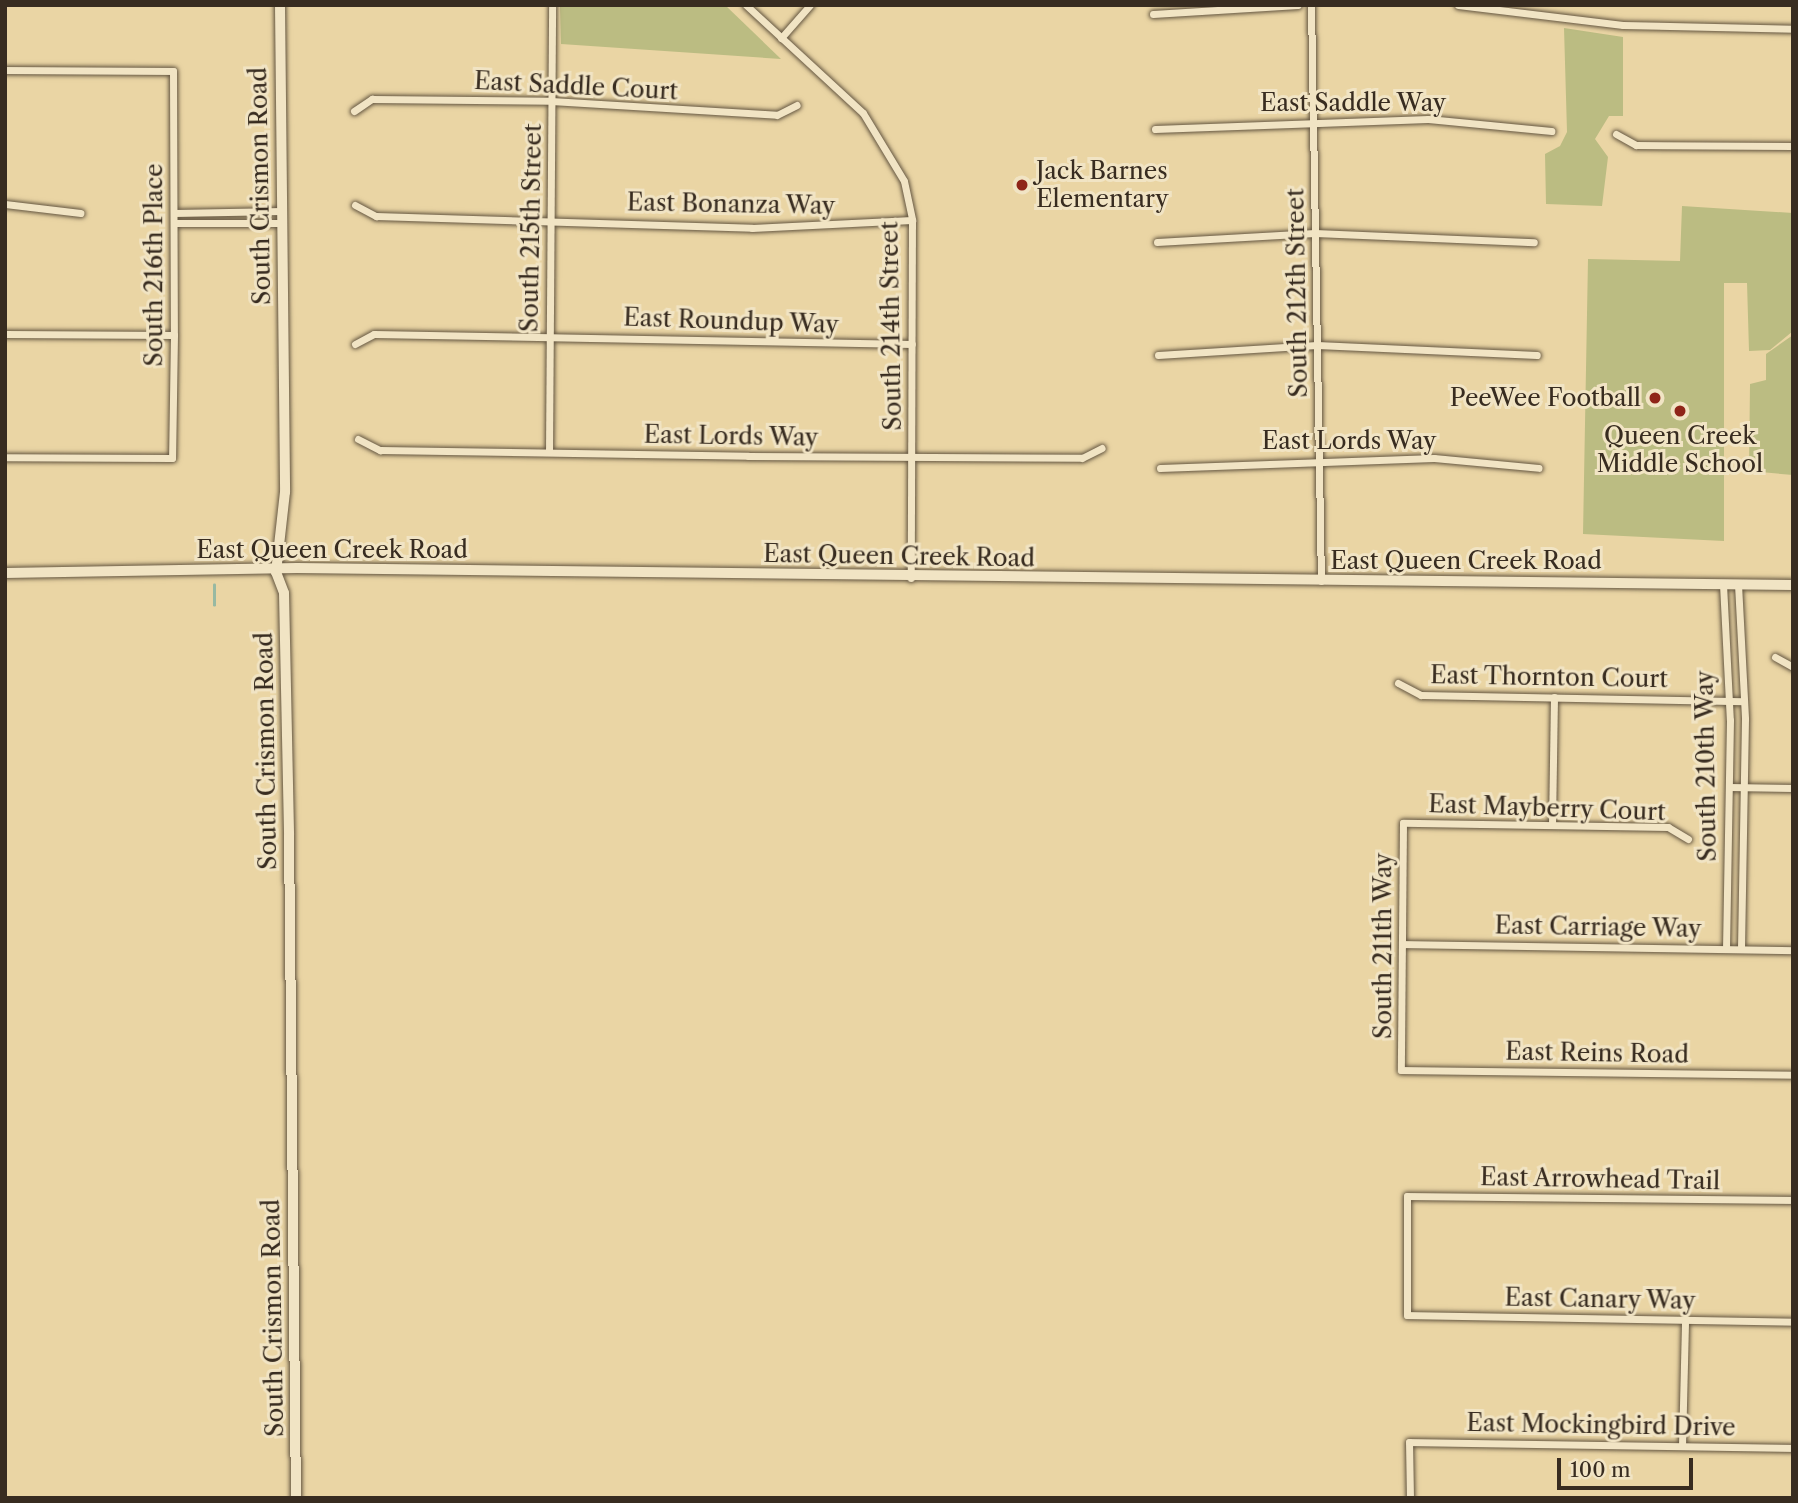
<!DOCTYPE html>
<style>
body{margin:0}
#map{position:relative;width:1798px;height:1503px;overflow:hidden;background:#ead5a4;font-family:"Libre Caslon Text",serif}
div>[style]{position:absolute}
.green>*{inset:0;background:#bbbc82}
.stream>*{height:2.5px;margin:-1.25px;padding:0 1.25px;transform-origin:1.25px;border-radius:1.25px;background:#98b9a2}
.roads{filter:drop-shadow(0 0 2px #645641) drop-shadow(0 0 2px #645641)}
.street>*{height:7px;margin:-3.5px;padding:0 3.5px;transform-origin:3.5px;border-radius:3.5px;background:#f1e4c4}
.secondary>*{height:10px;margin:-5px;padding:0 5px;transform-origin:5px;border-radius:5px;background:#f1e4c4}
.dots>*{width:19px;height:19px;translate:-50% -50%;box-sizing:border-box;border:4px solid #f1e4c4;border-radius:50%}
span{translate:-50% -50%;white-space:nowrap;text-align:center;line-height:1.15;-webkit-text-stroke:6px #f1e4c4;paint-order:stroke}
.street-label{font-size:24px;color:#382c20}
.poi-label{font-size:24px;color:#382c20}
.left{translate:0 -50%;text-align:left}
.right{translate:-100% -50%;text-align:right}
.frame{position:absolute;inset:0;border:7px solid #382c20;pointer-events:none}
.scale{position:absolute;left:1557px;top:1458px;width:136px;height:32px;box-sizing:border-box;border:4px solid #382c20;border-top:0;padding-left:9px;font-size:21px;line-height:24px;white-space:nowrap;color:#382c20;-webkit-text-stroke:5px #f1e4c4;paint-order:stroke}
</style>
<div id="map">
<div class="green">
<i style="clip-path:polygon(560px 5px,725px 5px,781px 59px,561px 44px)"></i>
<i style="clip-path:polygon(1564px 28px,1623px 37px,1623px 116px,1609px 116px,1595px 139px,1608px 157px,1602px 206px,1546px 204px,1545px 154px,1560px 146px,1567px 132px)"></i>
<i style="clip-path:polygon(1682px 206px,1793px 213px,1793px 331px,1770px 350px,1749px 351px,1747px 283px,1724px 283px,1724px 541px,1583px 534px,1588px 259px,1680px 261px)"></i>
<i style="clip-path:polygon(1793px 335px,1793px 475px,1749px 471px,1750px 384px,1766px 380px,1766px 354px)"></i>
</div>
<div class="stream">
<i style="left:214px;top:605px;width:20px;rotate:-90deg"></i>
</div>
<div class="roads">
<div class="street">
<i style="left:746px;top:5px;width:159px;rotate:42.7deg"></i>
<i style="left:863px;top:113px;width:79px;rotate:58.9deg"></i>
<i style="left:904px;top:181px;width:40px;rotate:78deg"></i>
<i style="left:912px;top:220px;width:358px;rotate:90.2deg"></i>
<i style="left:1311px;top:5px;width:576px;rotate:89.01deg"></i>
<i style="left:1458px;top:5px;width:166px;rotate:6.9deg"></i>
<i style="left:1623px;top:25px;width:170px;rotate:1.3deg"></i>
<i style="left:1153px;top:14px;width:145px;rotate:-3.6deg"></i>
<i style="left:781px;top:38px;width:44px;rotate:-48.7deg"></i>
<i style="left:5px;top:70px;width:168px;rotate:0.3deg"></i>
<i style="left:173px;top:71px;width:264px;rotate:89.8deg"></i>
<i style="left:174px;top:335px;width:123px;rotate:90.9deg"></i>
<i style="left:172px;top:458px;width:167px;rotate:-179.7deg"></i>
<i style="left:354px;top:111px;width:22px;rotate:-34deg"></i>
<i style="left:372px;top:99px;width:179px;rotate:0.6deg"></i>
<i style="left:551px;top:101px;width:226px;rotate:3.5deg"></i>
<i style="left:777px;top:115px;width:22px;rotate:-27deg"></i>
<i style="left:1155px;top:129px;width:273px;rotate:-2.1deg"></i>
<i style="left:1428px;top:119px;width:124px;rotate:5.6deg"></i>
<i style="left:1616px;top:134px;width:23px;rotate:29deg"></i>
<i style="left:1636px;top:145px;width:157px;rotate:0.4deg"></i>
<i style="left:5px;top:204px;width:76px;rotate:6.8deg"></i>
<i style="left:355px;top:205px;width:24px;rotate:28deg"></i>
<i style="left:376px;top:216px;width:376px;rotate:1.8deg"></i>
<i style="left:752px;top:228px;width:160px;rotate:-2.9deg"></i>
<i style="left:174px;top:213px;width:108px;rotate:-1.1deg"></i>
<i style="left:174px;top:223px;width:108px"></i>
<i style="left:1157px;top:242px;width:158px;rotate:-3.3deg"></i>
<i style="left:1315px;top:233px;width:219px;rotate:2.4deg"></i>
<i style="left:5px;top:334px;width:169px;rotate:0.3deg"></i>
<i style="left:355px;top:344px;width:21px;rotate:-28deg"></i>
<i style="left:374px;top:334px;width:538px;rotate:1.06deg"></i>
<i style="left:1158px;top:355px;width:159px;rotate:-3.6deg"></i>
<i style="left:1317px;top:345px;width:220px;rotate:2.6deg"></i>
<i style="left:358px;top:439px;width:25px;rotate:27deg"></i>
<i style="left:380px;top:450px;width:368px;rotate:0.9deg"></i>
<i style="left:748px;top:456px;width:334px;rotate:0.3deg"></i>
<i style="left:1082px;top:458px;width:22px;rotate:-27deg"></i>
<i style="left:549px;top:452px;width:447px;rotate:-89.6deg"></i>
<i style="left:1160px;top:468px;width:274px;rotate:-2.1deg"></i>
<i style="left:1434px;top:458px;width:105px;rotate:5.4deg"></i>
<i style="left:1723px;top:584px;width:136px;rotate:87.1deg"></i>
<i style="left:1730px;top:720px;width:228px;rotate:91deg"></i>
<i style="left:1738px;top:584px;width:135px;rotate:87deg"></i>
<i style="left:1745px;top:719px;width:229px;rotate:91deg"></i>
<i style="left:1775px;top:657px;width:21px;rotate:29deg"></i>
<i style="left:1398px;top:683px;width:26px;rotate:28deg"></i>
<i style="left:1421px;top:695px;width:323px;rotate:1.1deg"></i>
<i style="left:1729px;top:787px;width:64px;rotate:0.9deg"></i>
<i style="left:1552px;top:825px;width:128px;rotate:-89.1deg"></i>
<i style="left:1688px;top:839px;width:23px;rotate:-149deg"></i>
<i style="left:1668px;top:827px;width:265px;rotate:-179.1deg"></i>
<i style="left:1403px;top:823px;width:247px;rotate:90.5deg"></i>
<i style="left:1401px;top:1070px;width:392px;rotate:0.7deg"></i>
<i style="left:1402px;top:944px;width:391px;rotate:0.9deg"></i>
<i style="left:1793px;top:1200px;width:386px;rotate:-179.4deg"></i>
<i style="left:1407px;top:1196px;width:119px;rotate:90deg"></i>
<i style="left:1407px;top:1315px;width:386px;rotate:1deg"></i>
<i style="left:1682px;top:1446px;width:127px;rotate:-88.6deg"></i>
<i style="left:1410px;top:1498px;width:56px;rotate:-91deg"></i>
<i style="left:1409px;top:1442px;width:384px;rotate:0.9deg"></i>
</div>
<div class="secondary">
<i style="left:280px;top:5px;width:487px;rotate:89.4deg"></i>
<i style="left:285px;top:492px;width:81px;rotate:96.4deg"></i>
<i style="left:276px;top:572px;width:22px;rotate:69deg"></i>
<i style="left:284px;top:593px;width:242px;rotate:88.8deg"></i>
<i style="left:289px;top:835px;width:663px;rotate:89.4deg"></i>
<i style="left:5px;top:573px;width:292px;rotate:-1deg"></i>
<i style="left:297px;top:568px;width:1496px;rotate:0.65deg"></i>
</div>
</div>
<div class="dots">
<i style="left:1022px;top:185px;background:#8f2418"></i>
<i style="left:1655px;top:398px;background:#8f2418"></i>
<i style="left:1680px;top:411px;background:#8f2418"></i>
</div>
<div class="street-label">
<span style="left:576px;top:86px;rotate:3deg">East Saddle Court</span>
<span style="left:1353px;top:103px">East Saddle Way</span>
<span style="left:260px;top:186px;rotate:-91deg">South Crismon Road</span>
<span style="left:731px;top:204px;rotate:1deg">East Bonanza Way</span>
<span style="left:531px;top:228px;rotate:-89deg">South 215th Street</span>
<span style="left:154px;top:265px;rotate:-90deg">South 216th Place</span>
<span style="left:1297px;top:293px;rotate:-91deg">South 212th Street</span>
<span style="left:731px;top:321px;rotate:2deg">East Roundup Way</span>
<span style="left:891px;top:326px;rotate:-91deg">South 214th Street</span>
<span style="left:731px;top:436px;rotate:1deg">East Lords Way</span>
<span style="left:1349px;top:441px">East Lords Way</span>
<span style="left:332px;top:550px">East Queen Creek Road</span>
<span style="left:899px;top:556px;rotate:1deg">East Queen Creek Road</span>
<span style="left:1466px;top:561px">East Queen Creek Road</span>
<span style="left:1549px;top:677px;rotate:1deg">East Thornton Court</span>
<span style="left:266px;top:751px;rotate:-91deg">South Crismon Road</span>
<span style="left:1706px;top:766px;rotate:-91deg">South 210th Way</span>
<span style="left:1547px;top:808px;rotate:2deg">East Mayberry Court</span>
<span style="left:1598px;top:927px;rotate:1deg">East Carriage Way</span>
<span style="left:1383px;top:946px;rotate:-90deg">South 211th Way</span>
<span style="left:1597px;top:1053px;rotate:1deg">East Reins Road</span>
<span style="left:1600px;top:1179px;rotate:1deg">East Arrowhead Trail</span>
<span style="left:1600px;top:1299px;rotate:1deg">East Canary Way</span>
<span style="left:273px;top:1318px;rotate:-91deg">South Crismon Road</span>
<span style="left:1601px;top:1425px;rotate:1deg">East Mockingbird Drive</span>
</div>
<div class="poi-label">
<span class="left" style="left:1036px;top:185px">Jack Barnes<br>Elementary</span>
<span class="right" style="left:1641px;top:398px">PeeWee Football</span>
<span style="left:1680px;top:450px">Queen Creek<br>Middle School</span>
</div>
<div class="frame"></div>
<div class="scale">100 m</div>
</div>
